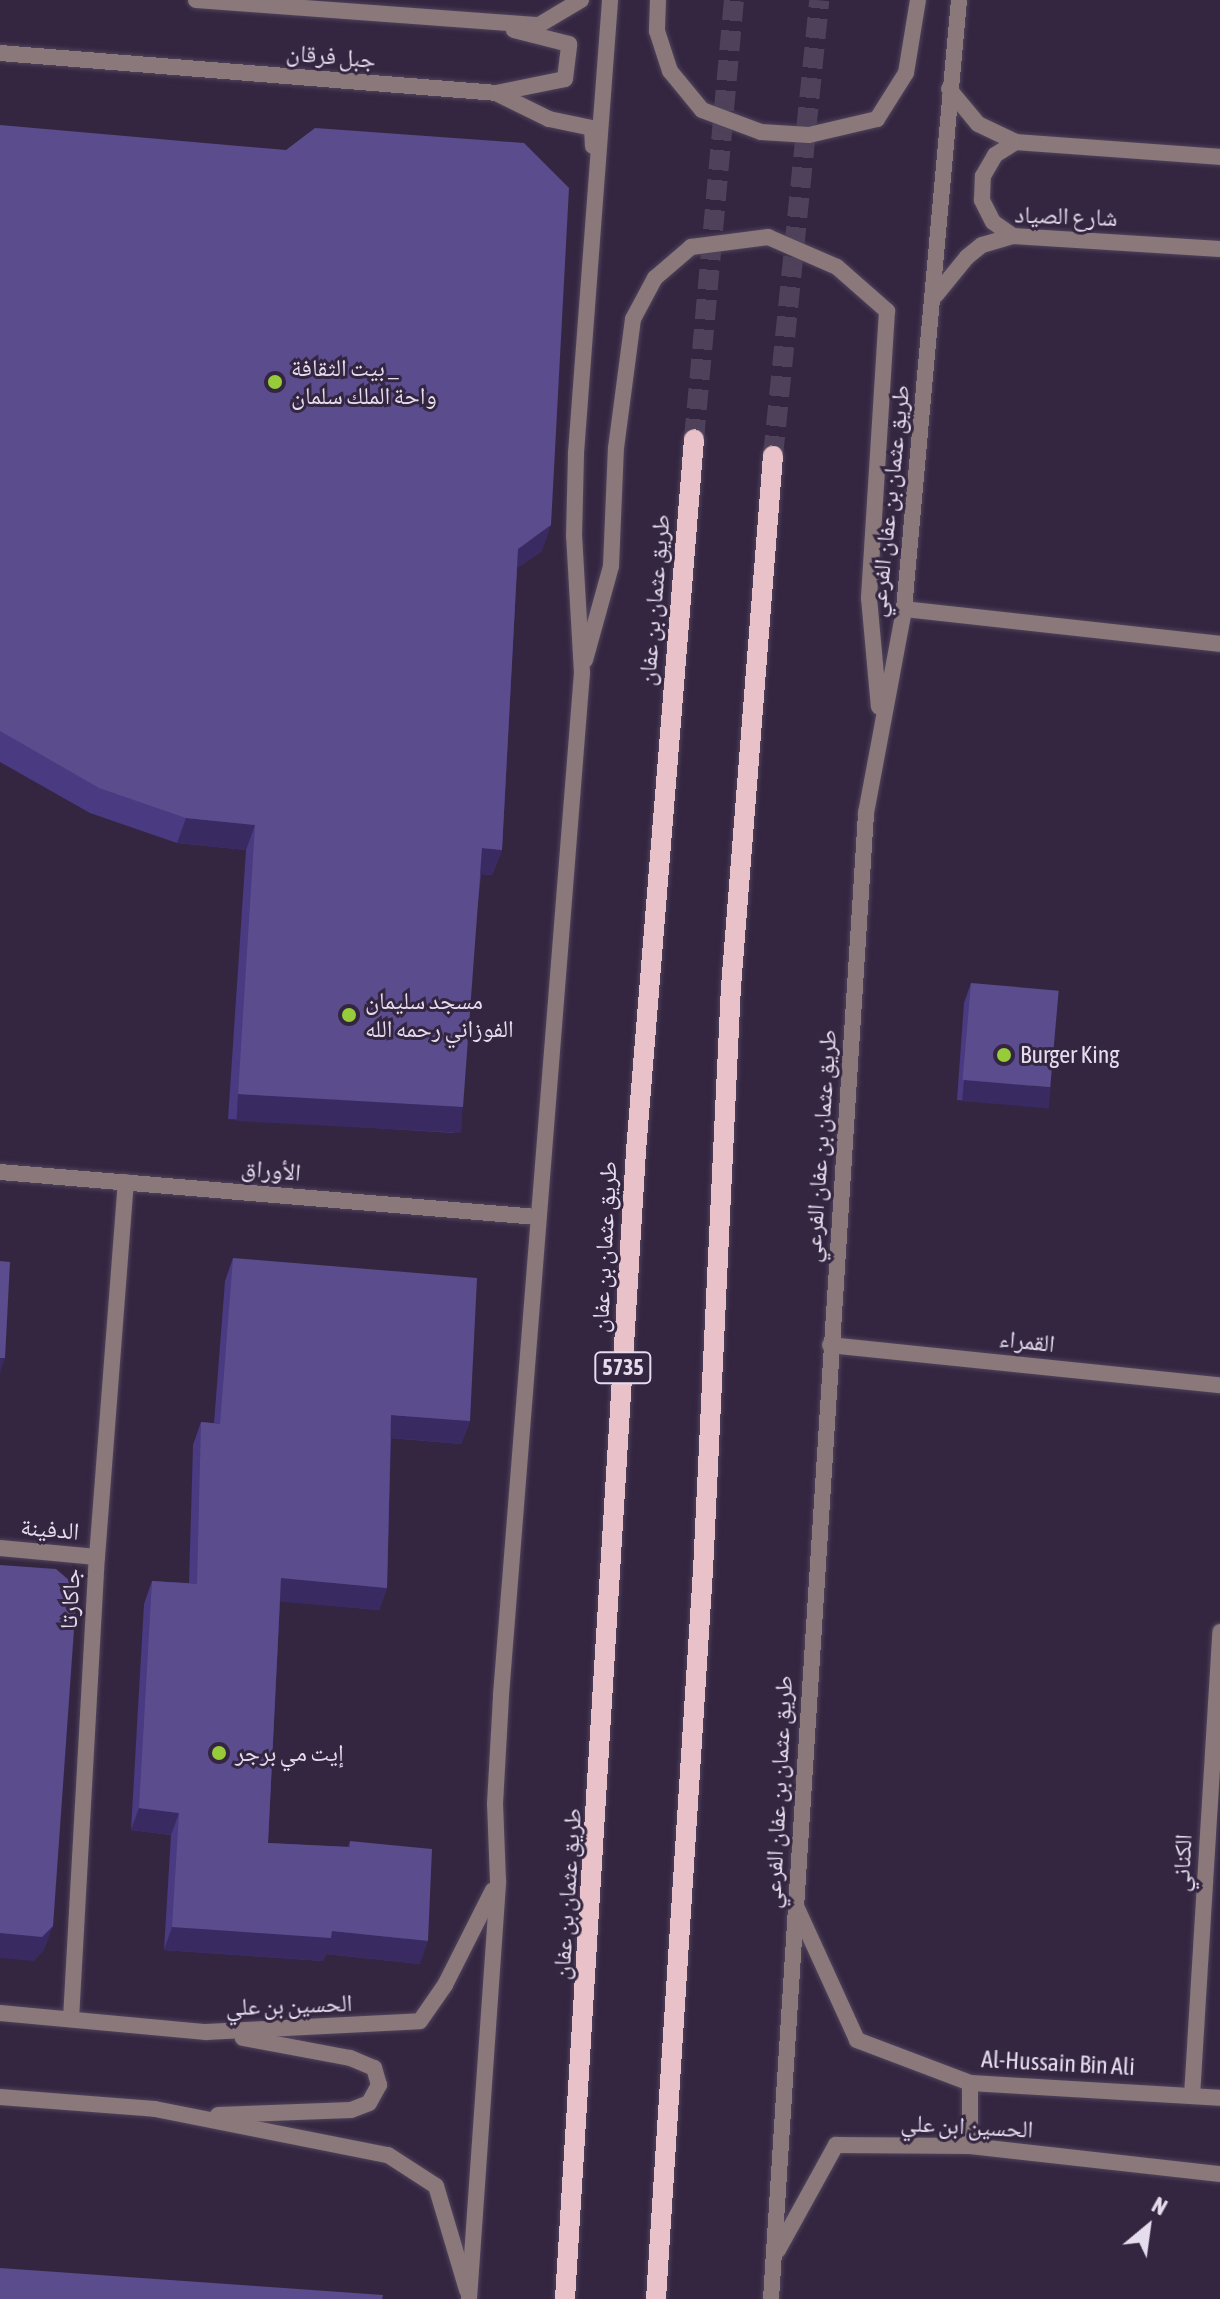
<!DOCTYPE html>
<meta charset="utf-8">
<style>
body{margin:0}
#map{position:relative;width:1220px;height:2299px;overflow:hidden;background:#342640;font-family:"Asap Condensed","Noto Naskh Arabic",sans-serif}
div>[style]{position:absolute}
.primary-tunnel>*{height:20px;margin-top:-10px;transform-origin:0;background:repeating-linear-gradient(90deg,#4f415a 0 20px,transparent 0 30px)}
.roads{filter:drop-shadow(0 0 2px #50435c) drop-shadow(0 0 2px #50435c)}
.minor>*{height:16px;margin:-8px;padding:0 8px;transform-origin:8px;border-radius:8px;background:#8a787a}
.tertiary>*{height:16px;margin:-8px;padding:0 8px;transform-origin:8px;border-radius:8px;background:#8a787a}
.primary>*{height:20px;margin:-10px;padding:0 10px;transform-origin:10px;border-radius:10px;background:#e8c2c8}
.wall>*{inset:0;background:#493a81}
.shaded-wall>*{inset:0;background:#392b62;transform-origin:0 0}
.building>*{inset:0;background:#5a4c8d;transform-origin:0 0}
.dots>*{width:22px;height:22px;translate:-50% -50%;box-sizing:border-box;border:4px solid #342640;border-radius:50%}
span{translate:-50% -50%;white-space:nowrap;text-align:center;line-height:1.15;-webkit-text-stroke:6px #342640;paint-order:stroke}
.shield-label span{padding:2px 6px;background:#342640;border:2px solid;border-radius:6px;-webkit-text-stroke-width:0}
.shield-label{font-size:22px;color:#e5ddee;font-weight:700}
.street-label{font-size:24px;color:#e5ddee}
.poi-label{font-size:24px;color:#e5ddee}
.left{translate:0 -50%;text-align:left}
.north{position:absolute;left:1108px;top:2187px;width:80px;height:80px;-webkit-text-stroke:6px #342640;paint-order:stroke;rotate:29deg;font-size:22px;font-weight:700;line-height:32px;text-align:center;color:#e5ddee}
.north::after{content:'';display:block;margin:auto;width:28px;height:36px;background:#e5ddee;clip-path:polygon(50% 0,100% 100%,50% 72%,0 100%)}
</style>
<div id="map">
<div class="primary-tunnel">
<i style="left:694px;top:439px;width:441px;rotate:-84.8deg"></i>
<i style="left:773px;top:456px;width:458px;rotate:-84.2deg"></i>
</div>
<div class="roads">
<div class="minor">
<i style="left:904px;top:609px;width:318px;rotate:6.3deg"></i>
<i style="left:0;top:1172px;width:539px;rotate:4.79deg"></i>
<i style="left:830px;top:1345px;width:392px;rotate:5.9deg"></i>
<i style="left:0;top:1548px;width:97px;rotate:5.3deg"></i>
<i style="left:71px;top:2019px;width:463px;rotate:-86.8deg"></i>
<i style="left:97px;top:1557px;width:376px;rotate:-85.6deg"></i>
<i style="left:1192px;top:2096px;width:465px;rotate:-86.5deg"></i>
</div>
<div class="tertiary">
<i style="left:196px;top:0;width:344px;rotate:4.2deg"></i>
<i style="left:539px;top:25px;width:49px;rotate:-30.8deg"></i>
<i style="left:658px;top:0;width:31px;rotate:92deg"></i>
<i style="left:657px;top:31px;width:42px;rotate:72deg"></i>
<i style="left:670px;top:71px;width:50px;rotate:50.6deg"></i>
<i style="left:702px;top:110px;width:63px;rotate:20.4deg"></i>
<i style="left:761px;top:132px;width:48px;rotate:3.6deg"></i>
<i style="left:809px;top:135px;width:70px;rotate:-13.2deg"></i>
<i style="left:877px;top:119px;width:54px;rotate:-57.8deg"></i>
<i style="left:906px;top:73px;width:74px;rotate:-80.7deg"></i>
<i style="left:0;top:53px;width:498px;rotate:4.6deg"></i>
<i style="left:496px;top:93px;width:59px;rotate:26.1deg"></i>
<i style="left:549px;top:119px;width:44px;rotate:11.8deg"></i>
<i style="left:592px;top:128px;width:18px;rotate:87deg"></i>
<i style="left:949px;top:89px;width:45px;rotate:50.4deg"></i>
<i style="left:978px;top:124px;width:42px;rotate:25.3deg"></i>
<i style="left:1016px;top:142px;width:205px;rotate:4.2deg"></i>
<i style="left:496px;top:93px;width:70px;rotate:-11.5deg"></i>
<i style="left:565px;top:79px;width:35px;rotate:-83deg"></i>
<i style="left:569px;top:44px;width:57px;rotate:-165.7deg"></i>
<i style="left:1013px;top:236px;width:24px;rotate:-145deg"></i>
<i style="left:993px;top:222px;width:25px;rotate:-117deg"></i>
<i style="left:982px;top:200px;width:24px;rotate:-88deg"></i>
<i style="left:983px;top:176px;width:24px;rotate:-60deg"></i>
<i style="left:995px;top:155px;width:25px;rotate:-32deg"></i>
<i style="left:936px;top:295px;width:49px;rotate:-50.8deg"></i>
<i style="left:967px;top:257px;width:19px;rotate:-39deg"></i>
<i style="left:982px;top:245px;width:32px;rotate:-16deg"></i>
<i style="left:1013px;top:236px;width:207px;rotate:3.6deg"></i>
<i style="left:585px;top:660px;width:98px;rotate:-74.5deg"></i>
<i style="left:611px;top:566px;width:118px;rotate:-87.6deg"></i>
<i style="left:616px;top:448px;width:130px;rotate:-82.5deg"></i>
<i style="left:633px;top:319px;width:47px;rotate:-61.8deg"></i>
<i style="left:655px;top:278px;width:48px;rotate:-40.7deg"></i>
<i style="left:691px;top:247px;width:78px;rotate:-7.4deg"></i>
<i style="left:768px;top:237px;width:75px;rotate:23.5deg"></i>
<i style="left:837px;top:267px;width:67px;rotate:41.3deg"></i>
<i style="left:887px;top:311px;width:288px;rotate:93.6deg"></i>
<i style="left:869px;top:598px;width:109px;rotate:84.8deg"></i>
<i style="left:796px;top:1906px;width:147px;rotate:65.5deg"></i>
<i style="left:857px;top:2040px;width:121px;rotate:20.8deg"></i>
<i style="left:970px;top:2083px;width:250px;rotate:3.4deg"></i>
<i style="left:0;top:2013px;width:207px;rotate:5.3deg"></i>
<i style="left:206px;top:2032px;width:214px;rotate:-2.9deg"></i>
<i style="left:420px;top:2021px;width:44px;rotate:-55.2deg"></i>
<i style="left:445px;top:1985px;width:106px;rotate:-63.2deg"></i>
<i style="left:970px;top:2083px;width:63px;rotate:90deg"></i>
<i style="left:0;top:2097px;width:155px;rotate:4.4deg"></i>
<i style="left:155px;top:2109px;width:237px;rotate:11.2deg"></i>
<i style="left:388px;top:2155px;width:57px;rotate:32.9deg"></i>
<i style="left:436px;top:2186px;width:109px;rotate:73.4deg"></i>
<i style="left:218px;top:2115px;width:133px;rotate:-2.2deg"></i>
<i style="left:351px;top:2110px;width:19px;rotate:-21deg"></i>
<i style="left:369px;top:2103px;width:21px;rotate:-61deg"></i>
<i style="left:379px;top:2085px;width:18px;rotate:-106deg"></i>
<i style="left:374px;top:2068px;width:26px;rotate:-157deg"></i>
<i style="left:350px;top:2058px;width:109px;rotate:-169.4deg"></i>
<i style="left:778px;top:2250px;width:120px;rotate:-61.1deg"></i>
<i style="left:836px;top:2145px;width:134px;rotate:0.4deg"></i>
<i style="left:970px;top:2146px;width:252px;rotate:6.4deg"></i>
<i style="left:469px;top:2299px;width:419px;rotate:-86deg"></i>
<i style="left:498px;top:1881px;width:77px;rotate:-92.2deg"></i>
<i style="left:495px;top:1804px;width:109px;rotate:-86.8deg"></i>
<i style="left:501px;top:1695px;width:1025px;rotate:-85.47deg"></i>
<i style="left:582px;top:673px;width:137px;rotate:-93.3deg"></i>
<i style="left:574px;top:536px;width:83px;rotate:-88.6deg"></i>
<i style="left:576px;top:453px;width:454px;rotate:-85.7deg"></i>
<i style="left:771px;top:2299px;width:1489px;rotate:-86.34deg"></i>
<i style="left:866px;top:813px;width:208px;rotate:-79.4deg"></i>
<i style="left:904px;top:609px;width:611px;rotate:-84.84deg"></i>
</div>
<div class="primary">
<i style="left:565px;top:2299px;width:1150px;rotate:-86.46deg"></i>
<i style="left:636px;top:1151px;width:714px;rotate:-85.34deg"></i>
<i style="left:656px;top:2299px;width:730px;rotate:-86.31deg"></i>
<i style="left:703px;top:1571px;width:585px;rotate:-87.26deg"></i>
<i style="left:731px;top:987px;width:533px;rotate:-85.48deg"></i>
</div>
</div>
<div class="wall">
<i style="clip-path:polygon(0 125px,542px 551px,517px 568px,502px 850px,492px 875px,481px 874px,454px 1133px,228px 1119px,246px 850px,177px 843px,90px 813px,0 762px)"></i>
<i style="clip-path:polygon(971px 983px,1044px 1107px,957px 1100px,964px 1003px)"></i>
<i style="clip-path:polygon(233px 1258px,470px 1421px,461px 1444px,391px 1438px,387px 1588px,379px 1610px,280px 1601px,268px 1843px,348px 1847px,350px 1841px,420px 1964px,326px 1954px,323px 1961px,164px 1950px,171px 1835px,131px 1830px,144px 1604px,152px 1581px,189px 1583px,193px 1445px,201px 1422px,214px 1423px,225px 1281px)"></i>
</div>
<div class="shaded-wall">
<i style="clip-path:polygon(551px 525px,542px 551px,509px 574px,518px 549px)"></i>
<i style="clip-path:polygon(186px 818px,255px 825px,246px 850px,177px 843px)"></i>
<i style="clip-path:polygon(482px 848px,502px 850px,492px 875px,473px 873px)"></i>
<i style="left:964px;top:1080px;width:87px;height:21px;rotate:5deg"></i>
<i style="left:238px;top:1094px;width:225px;height:27px;rotate:3deg"></i>
<i style="clip-path:polygon(0 1358px,5px 1358px,0 1373px)"></i>
<i style="clip-path:polygon(391px 1415px,470px 1421px,461px 1444px,383px 1437px)"></i>
<i style="clip-path:polygon(281px 1578px,387px 1588px,379px 1610px,273px 1601px)"></i>
<i style="clip-path:polygon(139px 1808px,179px 1813px,171px 1835px,131px 1830px)"></i>
<i style="clip-path:polygon(53px 1926px,44px 1950px,34px 1961px,0 1958px,0 1933px)"></i>
<i style="clip-path:polygon(172px 1927px,332px 1931px,428px 1941px,420px 1964px,326px 1954px,323px 1961px,164px 1950px)"></i>
</div>
<div class="building">
<i style="clip-path:polygon(0 125px,286px 150px,315px 128px,524px 143px,569px 188px,551px 525px,518px 549px,502px 850px,482px 848px,463px 1107px,238px 1094px,255px 825px,186px 818px,99px 788px,0 731px)"></i>
<i style="left:971px;top:983px;width:88px;height:97px;rotate:5deg"></i>
<i style="clip-path:polygon(233px 1258px,477px 1278px,470px 1421px,391px 1415px,387px 1588px,281px 1578px,268px 1843px,350px 1847px,350px 1841px,432px 1849px,428px 1941px,332px 1931px,331px 1938px,172px 1927px,179px 1813px,139px 1808px,152px 1581px,197px 1584px,201px 1422px,220px 1424px)"></i>
<i style="clip-path:polygon(0 1261px,10px 1262px,5px 1358px,0 1358px)"></i>
<i style="clip-path:polygon(0 1565px,56px 1569px,77px 1587px,53px 1926px,42px 1937px,0 1933px)"></i>
<i style="clip-path:polygon(0 2268px,383px 2295px,382px 2299px,0 2299px)"></i>
</div>
<div class="dots">
<i style="left:275px;top:382px;background:#96cc39"></i>
<i style="left:349px;top:1015px;background:#96cc39"></i>
<i style="left:1004px;top:1055px;background:#96cc39"></i>
<i style="left:219px;top:1753px;background:#96cc39"></i>
</div>
<div class="shield-label">
<span style="left:623px;top:1368px">5735</span>
</div>
<div class="street-label">
<span style="left:331px;top:56px;rotate:5deg">جبل فرقان</span>
<span style="left:1066px;top:216px;rotate:2deg">شارع الصياد</span>
<span style="left:889px;top:501px;rotate:-84deg">طريق عثمان بن عفان الفرعي</span>
<span style="left:654px;top:600px;rotate:-85deg">طريق عثمان بن عفان</span>
<span style="left:820px;top:1146px;rotate:-86deg">طريق عثمان بن عفان الفرعي</span>
<span style="left:271px;top:1170px;rotate:5deg">الأوراق</span>
<span style="left:604px;top:1247px;rotate:-87deg">طريق عثمان بن عفان</span>
<span style="left:1027px;top:1341px;rotate:6deg">القمراء</span>
<span style="left:50px;top:1529px;rotate:5deg">الدفينة</span>
<span style="left:70px;top:1599px;rotate:-87deg">جاكارتا</span>
<span style="left:778px;top:1792px;rotate:-87deg">طريق عثمان بن عفان الفرعي</span>
<span style="left:1182px;top:1863px;rotate:-87deg">الكناني</span>
<span style="left:567px;top:1894px;rotate:-86deg">طريق عثمان بن عفان</span>
<span style="left:289px;top:2005px;rotate:-2deg">الحسين بن علي</span>
<span style="left:1058px;top:2063px;rotate:3deg">Al-Hussain Bin Ali</span>
<span style="left:967px;top:2126px;rotate:3deg">الحسين ابن علي</span>
</div>
<div class="poi-label">
<span class="left" style="left:291px;top:382px">بيت الثقافة _<br>واحة الملك سلمان</span>
<span class="left" style="left:365px;top:1015px">مسجد سليمان<br>الفوزاني رحمه الله</span>
<span class="left" style="left:1020px;top:1055px">Burger King</span>
<span class="left" style="left:235px;top:1753px">إيت مي برجر</span>
</div>
<div class="north">N</div>
</div>
